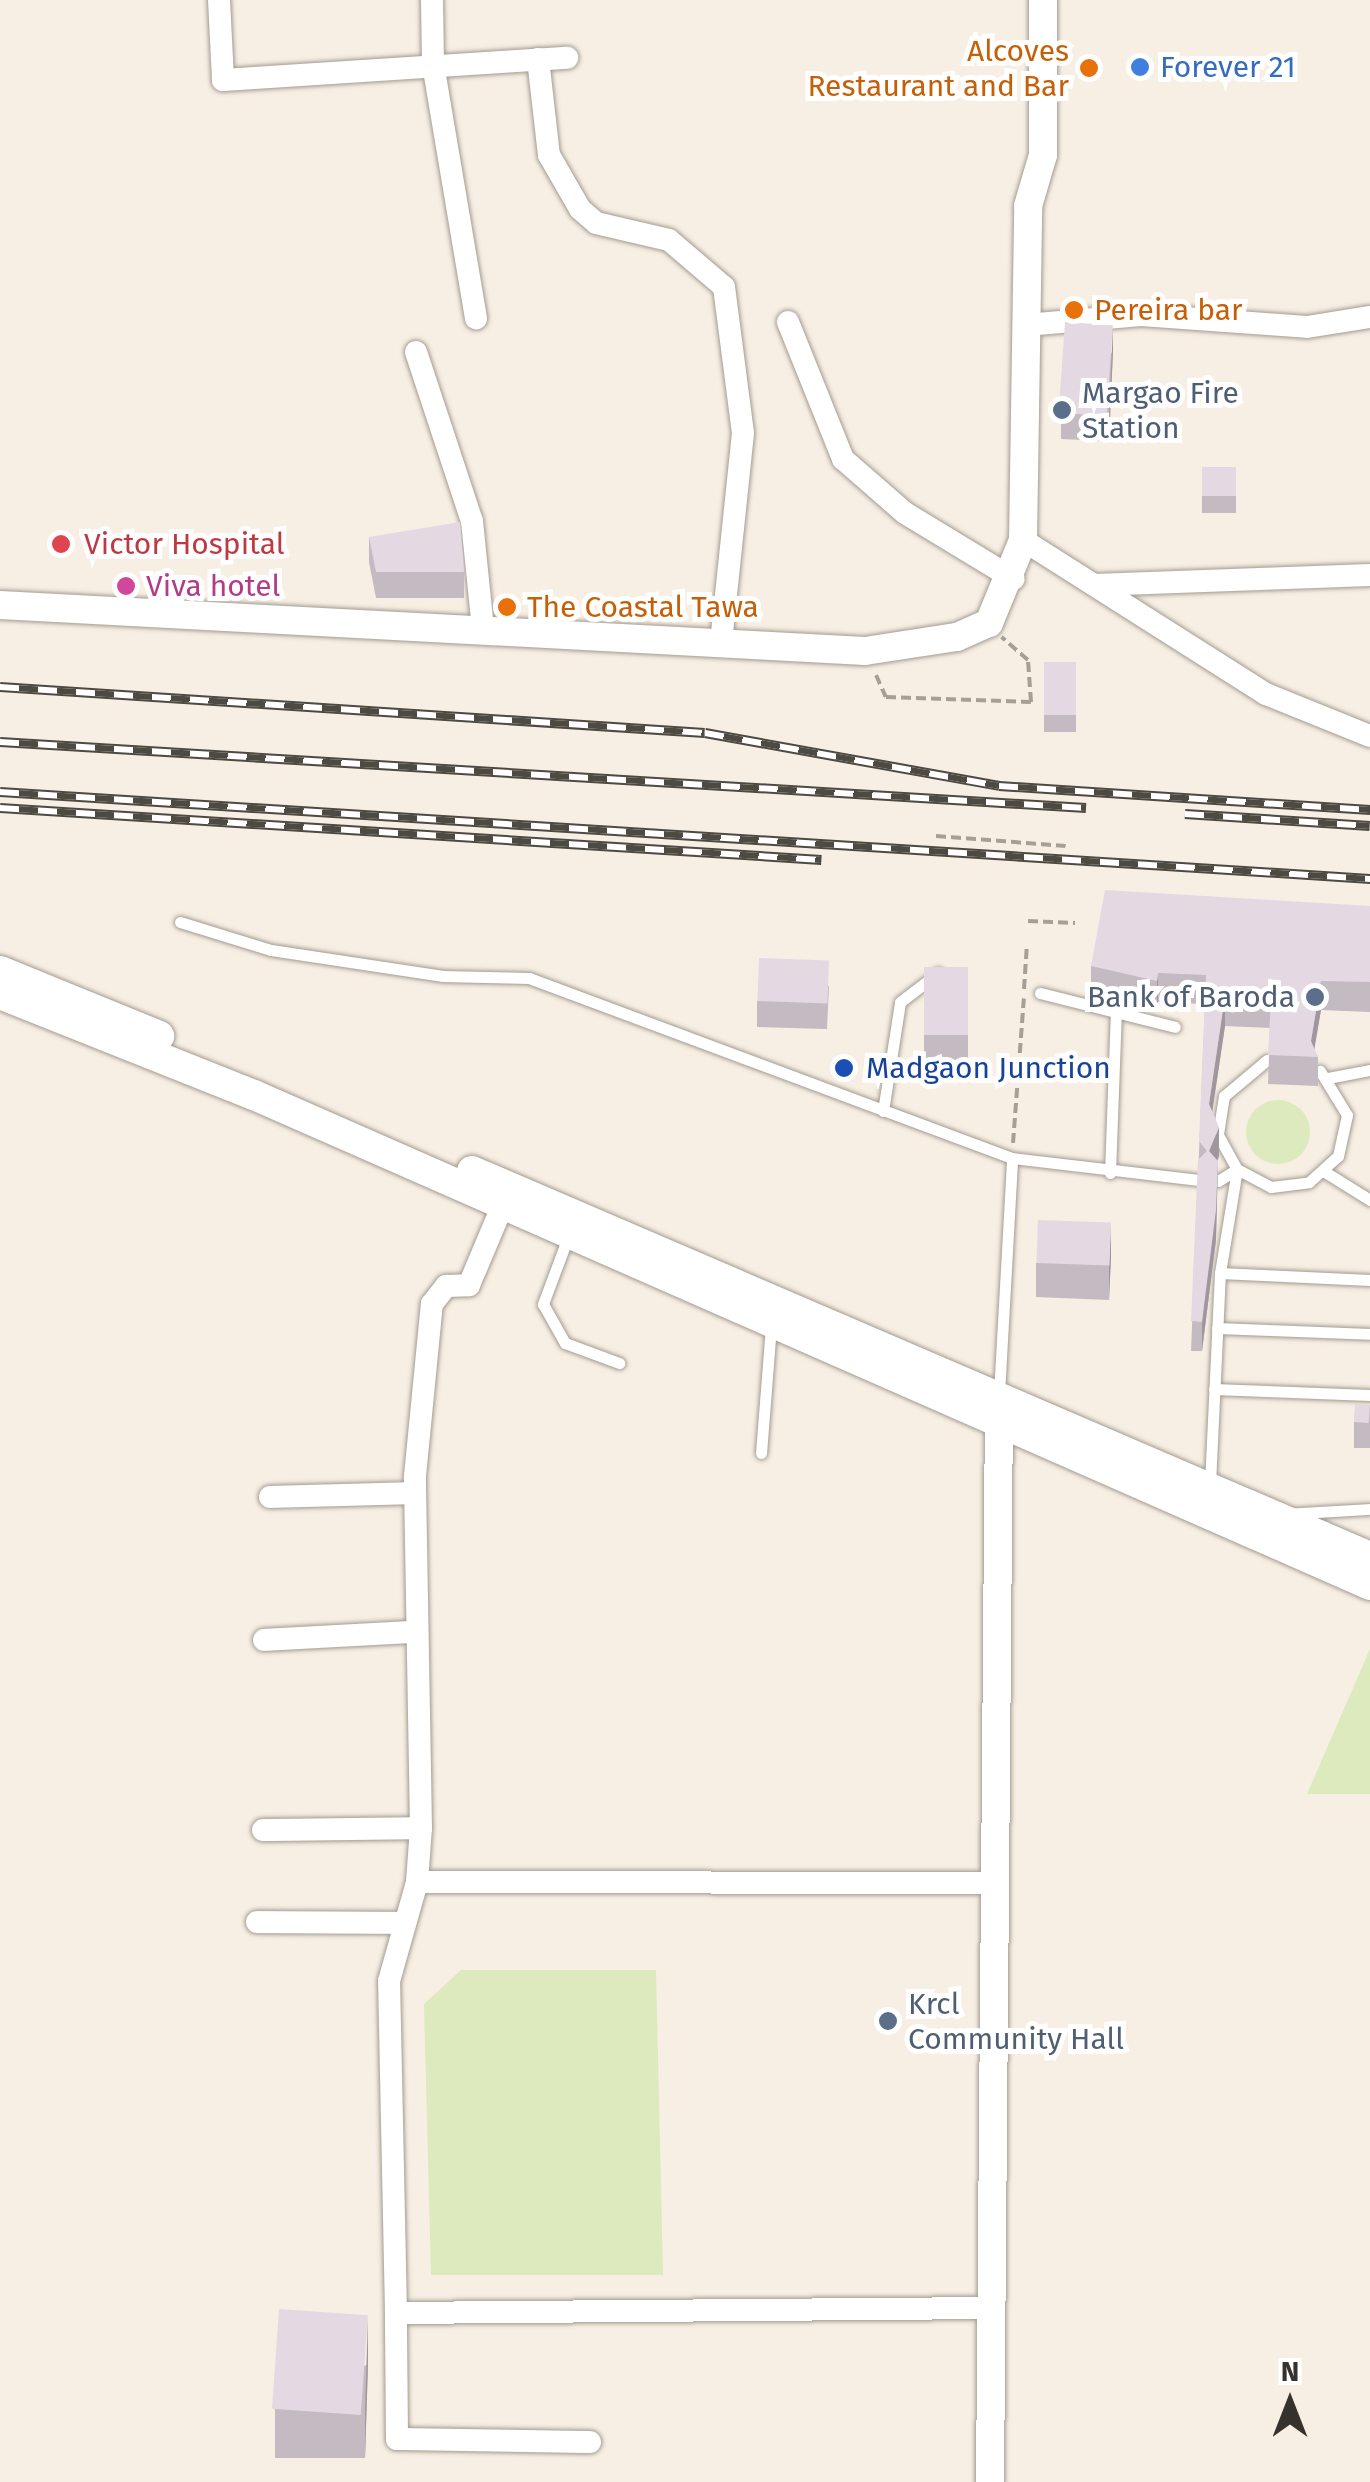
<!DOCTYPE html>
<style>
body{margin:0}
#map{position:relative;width:1370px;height:2482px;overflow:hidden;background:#f7efe3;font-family:"Fira Sans",sans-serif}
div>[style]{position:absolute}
.green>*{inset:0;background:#dceabe}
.round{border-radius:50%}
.path>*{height:4px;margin-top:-2px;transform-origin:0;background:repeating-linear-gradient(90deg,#a59f96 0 10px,transparent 0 15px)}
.roads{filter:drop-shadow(0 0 2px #a39b91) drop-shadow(0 0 2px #a39b91)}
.service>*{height:11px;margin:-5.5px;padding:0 5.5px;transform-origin:5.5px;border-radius:5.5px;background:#fff}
.minor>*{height:22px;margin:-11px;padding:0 11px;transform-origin:11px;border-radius:11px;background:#fff}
.tertiary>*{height:28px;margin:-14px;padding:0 14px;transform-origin:14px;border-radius:14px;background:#fff}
.secondary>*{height:30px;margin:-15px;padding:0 15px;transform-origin:15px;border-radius:15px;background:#fff}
.rail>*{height:10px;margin-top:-5px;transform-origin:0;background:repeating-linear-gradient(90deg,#fff 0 19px,#4d4943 0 38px);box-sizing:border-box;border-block:2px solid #4d4943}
.wall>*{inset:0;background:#c4bac2;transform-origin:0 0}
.shaded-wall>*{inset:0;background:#a0979e}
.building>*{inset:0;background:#e4d8e2;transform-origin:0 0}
.dots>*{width:28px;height:28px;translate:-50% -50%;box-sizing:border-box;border:5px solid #fff;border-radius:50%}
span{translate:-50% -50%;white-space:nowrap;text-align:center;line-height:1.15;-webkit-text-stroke:10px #fff;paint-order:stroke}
.food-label{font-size:30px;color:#c56008}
.right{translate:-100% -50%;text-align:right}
.left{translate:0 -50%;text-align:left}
.shop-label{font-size:30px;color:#366cbe}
.service-label{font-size:30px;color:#4e5e75}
.health-label{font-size:30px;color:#be3a42}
.hotel-label{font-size:30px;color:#b23c85}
.transit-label{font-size:30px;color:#164399}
.north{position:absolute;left:1240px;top:2352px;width:100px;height:100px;-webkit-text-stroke:8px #fff;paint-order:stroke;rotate:0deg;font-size:28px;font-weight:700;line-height:40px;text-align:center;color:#35322d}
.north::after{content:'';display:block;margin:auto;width:35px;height:45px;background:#35322d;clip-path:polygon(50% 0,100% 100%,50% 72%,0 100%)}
</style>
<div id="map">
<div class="green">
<i class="round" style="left:1246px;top:1100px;width:64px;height:64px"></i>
<i style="clip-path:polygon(1370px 1649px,1370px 1794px,1307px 1794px)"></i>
<i style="clip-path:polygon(461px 1970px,656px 1970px,663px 2275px,431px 2275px,424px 2004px)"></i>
</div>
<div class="path">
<i style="left:876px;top:675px;width:24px;rotate:66deg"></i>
<i style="left:886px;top:697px;width:145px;rotate:2deg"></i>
<i style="left:1031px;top:702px;width:42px;rotate:-94.1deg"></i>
<i style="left:1028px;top:660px;width:35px;rotate:-139deg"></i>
<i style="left:936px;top:836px;width:130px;rotate:4.4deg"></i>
<i style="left:1028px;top:921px;width:47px;rotate:2.4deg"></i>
<i style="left:1024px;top:989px;width:45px;rotate:-86.2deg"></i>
<i style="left:1013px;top:1143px;width:145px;rotate:-85.7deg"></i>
</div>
<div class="roads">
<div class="service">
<i style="left:180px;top:922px;width:95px;rotate:17.1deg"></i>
<i style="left:271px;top:950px;width:174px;rotate:8.6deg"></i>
<i style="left:443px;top:976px;width:86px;rotate:1.3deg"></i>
<i style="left:529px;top:978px;width:515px;rotate:20.44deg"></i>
<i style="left:1012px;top:1158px;width:187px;rotate:6.7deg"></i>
<i style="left:1040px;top:993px;width:139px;rotate:14.1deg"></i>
<i style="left:1267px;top:1060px;width:56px;rotate:140.1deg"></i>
<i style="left:1224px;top:1096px;width:39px;rotate:99deg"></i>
<i style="left:1218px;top:1135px;width:39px;rotate:61deg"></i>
<i style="left:1237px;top:1169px;width:38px;rotate:28deg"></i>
<i style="left:1271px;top:1187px;width:38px;rotate:-7deg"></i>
<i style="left:1309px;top:1182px;width:39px;rotate:-42deg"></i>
<i style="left:1338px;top:1156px;width:42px;rotate:-77.6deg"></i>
<i style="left:1347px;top:1115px;width:52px;rotate:-121.5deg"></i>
<i style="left:1328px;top:1078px;width:43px;rotate:-10.8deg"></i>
<i style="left:883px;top:1111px;width:110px;rotate:-81.1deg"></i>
<i style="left:900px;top:1002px;width:48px;rotate:-37.3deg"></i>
<i style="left:1325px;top:1172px;width:53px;rotate:31.9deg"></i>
<i style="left:1110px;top:1173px;width:161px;rotate:-87.9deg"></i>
<i style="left:1218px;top:1181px;width:22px;rotate:-32deg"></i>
<i style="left:568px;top:1237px;width:72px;rotate:110.5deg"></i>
<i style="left:543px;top:1304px;width:45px;rotate:60.6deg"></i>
<i style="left:565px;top:1343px;width:58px;rotate:20.3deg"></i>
<i style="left:1220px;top:1273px;width:150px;rotate:2.7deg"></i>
<i style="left:1217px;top:1328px;width:153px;rotate:2.2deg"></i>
<i style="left:1214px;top:1389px;width:156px;rotate:2.2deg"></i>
<i style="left:999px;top:1394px;width:236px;rotate:-86.8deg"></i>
<i style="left:761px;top:1453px;width:127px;rotate:-85.5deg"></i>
<i style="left:1210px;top:1484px;width:211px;rotate:-87.3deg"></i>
<i style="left:1220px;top:1273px;width:105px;rotate:-80.7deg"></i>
<i style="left:1285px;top:1514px;width:85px;rotate:-3.4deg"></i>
</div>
<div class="minor">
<i style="left:219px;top:0;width:80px;rotate:87.1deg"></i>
<i style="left:223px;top:80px;width:345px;rotate:-3.7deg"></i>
<i style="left:432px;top:0;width:64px;rotate:89.1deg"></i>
<i style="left:433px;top:64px;width:258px;rotate:80.4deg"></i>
<i style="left:538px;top:59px;width:97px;rotate:83.5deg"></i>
<i style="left:549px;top:155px;width:62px;rotate:60.1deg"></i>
<i style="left:580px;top:209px;width:21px;rotate:41deg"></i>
<i style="left:596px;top:223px;width:75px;rotate:13.1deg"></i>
<i style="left:669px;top:240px;width:72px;rotate:40.5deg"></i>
<i style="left:724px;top:287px;width:147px;rotate:82.6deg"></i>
<i style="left:743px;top:433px;width:211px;rotate:96deg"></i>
<i style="left:788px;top:322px;width:148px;rotate:68.1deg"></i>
<i style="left:843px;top:459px;width:82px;rotate:41.1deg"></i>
<i style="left:905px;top:513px;width:127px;rotate:31.2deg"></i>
<i style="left:1026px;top:325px;width:115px;rotate:-5deg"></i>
<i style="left:1141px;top:315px;width:166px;rotate:4.1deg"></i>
<i style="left:1307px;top:327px;width:64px;rotate:-9deg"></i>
<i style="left:416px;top:352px;width:178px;rotate:71.7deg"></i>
<i style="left:472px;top:521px;width:110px;rotate:84.2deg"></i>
<i style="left:1023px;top:540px;width:288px;rotate:32.4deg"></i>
<i style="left:1266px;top:694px;width:112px;rotate:22deg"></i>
<i style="left:1094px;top:585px;width:276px;rotate:-2.1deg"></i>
<i style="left:270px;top:1497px;width:145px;rotate:-1.6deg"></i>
<i style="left:264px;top:1640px;width:150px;rotate:-3.1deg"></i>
<i style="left:263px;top:1830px;width:158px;rotate:-0.7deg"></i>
<i style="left:421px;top:1828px;width:352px;rotate:-91deg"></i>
<i style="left:415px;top:1476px;width:173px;rotate:-84.4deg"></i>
<i style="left:432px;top:1304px;width:23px;rotate:-52deg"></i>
<i style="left:446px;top:1286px;width:23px;rotate:-2deg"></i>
<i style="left:469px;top:1285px;width:85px;rotate:-67.1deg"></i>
<i style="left:417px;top:1882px;width:574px;rotate:0.1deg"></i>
<i style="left:257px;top:1922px;width:147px;rotate:0.4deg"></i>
<i style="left:396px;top:2313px;width:332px;rotate:-91.2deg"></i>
<i style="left:389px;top:1981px;width:103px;rotate:-74.2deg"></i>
<i style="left:417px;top:1882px;width:54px;rotate:-85.8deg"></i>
<i style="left:590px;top:2442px;width:193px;rotate:-179.1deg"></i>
<i style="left:397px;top:2439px;width:126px;rotate:-90.5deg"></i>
<i style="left:396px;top:2313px;width:596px;rotate:-0.48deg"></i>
</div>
<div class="tertiary">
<i style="left:0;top:605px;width:866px;rotate:3.04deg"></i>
<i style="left:865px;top:651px;width:93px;rotate:-8.7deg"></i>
<i style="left:957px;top:637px;width:35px;rotate:-24deg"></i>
<i style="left:989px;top:623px;width:90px;rotate:-67.7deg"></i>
<i style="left:1023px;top:540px;width:334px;rotate:-89.1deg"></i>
<i style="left:1028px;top:206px;width:53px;rotate:-73.6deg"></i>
<i style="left:1043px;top:155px;width:155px;rotate:-90deg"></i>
<i style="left:990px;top:2482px;width:1078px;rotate:-89.52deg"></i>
</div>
<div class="secondary">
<i style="left:0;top:971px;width:172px;rotate:22.2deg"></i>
<i style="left:0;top:994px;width:273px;rotate:21.7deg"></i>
<i style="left:254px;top:1095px;width:1219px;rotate:23.7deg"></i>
<i style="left:472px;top:1171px;width:977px;rotate:23.26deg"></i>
</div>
</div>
<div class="rail">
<i style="left:0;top:687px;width:706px;rotate:3.73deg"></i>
<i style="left:705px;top:733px;width:299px;rotate:10.2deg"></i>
<i style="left:999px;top:786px;width:372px;rotate:3.7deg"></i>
<i style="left:0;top:742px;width:1088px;rotate:3.48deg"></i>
<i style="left:0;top:792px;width:1373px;rotate:3.63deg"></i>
<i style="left:0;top:808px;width:823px;rotate:3.62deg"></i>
<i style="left:1185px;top:814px;width:185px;rotate:3.7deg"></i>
</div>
<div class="wall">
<i style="clip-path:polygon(1113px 351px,1109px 441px,1061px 439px,1061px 413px)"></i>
<i style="left:1202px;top:467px;width:34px;height:46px"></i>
<i style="clip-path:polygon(369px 537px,464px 572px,464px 598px,376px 598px,369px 562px)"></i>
<i style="left:1044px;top:662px;width:32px;height:70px"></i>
<i style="clip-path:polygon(1370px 906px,1370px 1012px,1321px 1010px,1314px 1049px,1318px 1057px,1318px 1086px,1268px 1084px,1270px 1028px,1225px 1026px,1212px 1111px,1219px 1156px,1218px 1160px,1216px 1240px,1202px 1351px,1191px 1351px,1205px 1004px,1158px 1002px,1157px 1010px,1091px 996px,1091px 966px)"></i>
<i style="left:924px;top:967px;width:44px;height:93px"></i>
<i style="clip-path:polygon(829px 986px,827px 1029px,757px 1027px,757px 1001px)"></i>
<i style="clip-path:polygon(1111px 1257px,1109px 1300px,1036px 1297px,1036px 1263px)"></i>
<i style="clip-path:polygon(1370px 1405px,1370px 1448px,1354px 1448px,1354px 1422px)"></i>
<i style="clip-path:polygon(368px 2364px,365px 2458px,275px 2458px,275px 2409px)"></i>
</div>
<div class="shaded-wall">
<i style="clip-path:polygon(1113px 325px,1113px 351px,1109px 441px,1109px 415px)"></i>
<i style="clip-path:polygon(1158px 973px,1158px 1002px,1157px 1010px,1157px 981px)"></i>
<i style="clip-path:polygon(1321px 981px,1321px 1010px,1313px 1057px,1311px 1041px)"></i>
<i style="clip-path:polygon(1225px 996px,1225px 1026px,1209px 1134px,1209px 1104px)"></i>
<i style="clip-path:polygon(1219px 1127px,1219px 1156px,1209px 1180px,1209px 1151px)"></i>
<i style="clip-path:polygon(1218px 1161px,1216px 1240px,1202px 1351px,1202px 1322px)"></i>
<i style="clip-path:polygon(1111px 1223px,1111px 1257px,1109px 1300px,1109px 1266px)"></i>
<i style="clip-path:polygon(368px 2316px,368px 2364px,365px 2458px,365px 2409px)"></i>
</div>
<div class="building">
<i style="left:1065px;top:322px;width:48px;height:91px;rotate:4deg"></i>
<i style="left:1202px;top:467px;width:34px;height:29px"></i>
<i style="clip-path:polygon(460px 522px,464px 572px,376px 572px,369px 537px)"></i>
<i style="left:1044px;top:662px;width:32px;height:53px"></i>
<i style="clip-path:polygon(1105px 890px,1370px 906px,1370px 982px,1321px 981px,1311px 1041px,1318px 1057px,1268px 1055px,1271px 998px,1225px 996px,1209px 1104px,1219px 1127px,1209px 1151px,1218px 1161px,1216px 1210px,1202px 1322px,1191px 1321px,1198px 1160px,1207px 1151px,1199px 1141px,1206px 975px,1158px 973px,1157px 981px,1091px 966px)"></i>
<i style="left:759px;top:958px;width:70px;height:43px;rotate:2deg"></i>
<i style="left:924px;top:967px;width:44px;height:68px"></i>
<i style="left:1038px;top:1220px;width:73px;height:43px;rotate:2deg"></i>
<i style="left:1355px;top:1404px;width:15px;height:18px;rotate:4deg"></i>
<i style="left:279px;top:2309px;width:89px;height:100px;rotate:4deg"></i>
</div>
<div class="dots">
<i style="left:1140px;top:67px;background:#3f7fe0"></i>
<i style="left:1089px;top:68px;background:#e8710a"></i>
<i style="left:1074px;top:310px;background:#e8710a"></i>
<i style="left:1062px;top:410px;background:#5c6f8a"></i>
<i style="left:61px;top:544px;background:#e0444e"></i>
<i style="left:126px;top:586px;background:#d1479c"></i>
<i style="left:507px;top:607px;background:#e8710a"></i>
<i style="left:1315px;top:997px;background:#5c6f8a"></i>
<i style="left:844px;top:1068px;background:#1a4fb4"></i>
<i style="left:888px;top:2021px;background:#5c6f8a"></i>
</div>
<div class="food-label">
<span class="right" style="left:1069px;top:68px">Alcoves<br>Restaurant and Bar</span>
<span class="left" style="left:1094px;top:310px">Pereira bar</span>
<span class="left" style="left:527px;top:607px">The Coastal Tawa</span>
</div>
<div class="shop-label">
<span class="left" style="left:1160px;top:67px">Forever 21</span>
</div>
<div class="service-label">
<span class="left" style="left:1082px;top:410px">Margao Fire<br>Station</span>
<span class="right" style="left:1295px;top:997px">Bank of Baroda</span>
<span class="left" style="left:908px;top:2021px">Krcl<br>Community Hall</span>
</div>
<div class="health-label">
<span class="left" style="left:84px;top:544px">Victor Hospital</span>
</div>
<div class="hotel-label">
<span class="left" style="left:146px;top:586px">Viva hotel</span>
</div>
<div class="transit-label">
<span class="left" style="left:866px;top:1068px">Madgaon Junction</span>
</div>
<div class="north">N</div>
</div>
